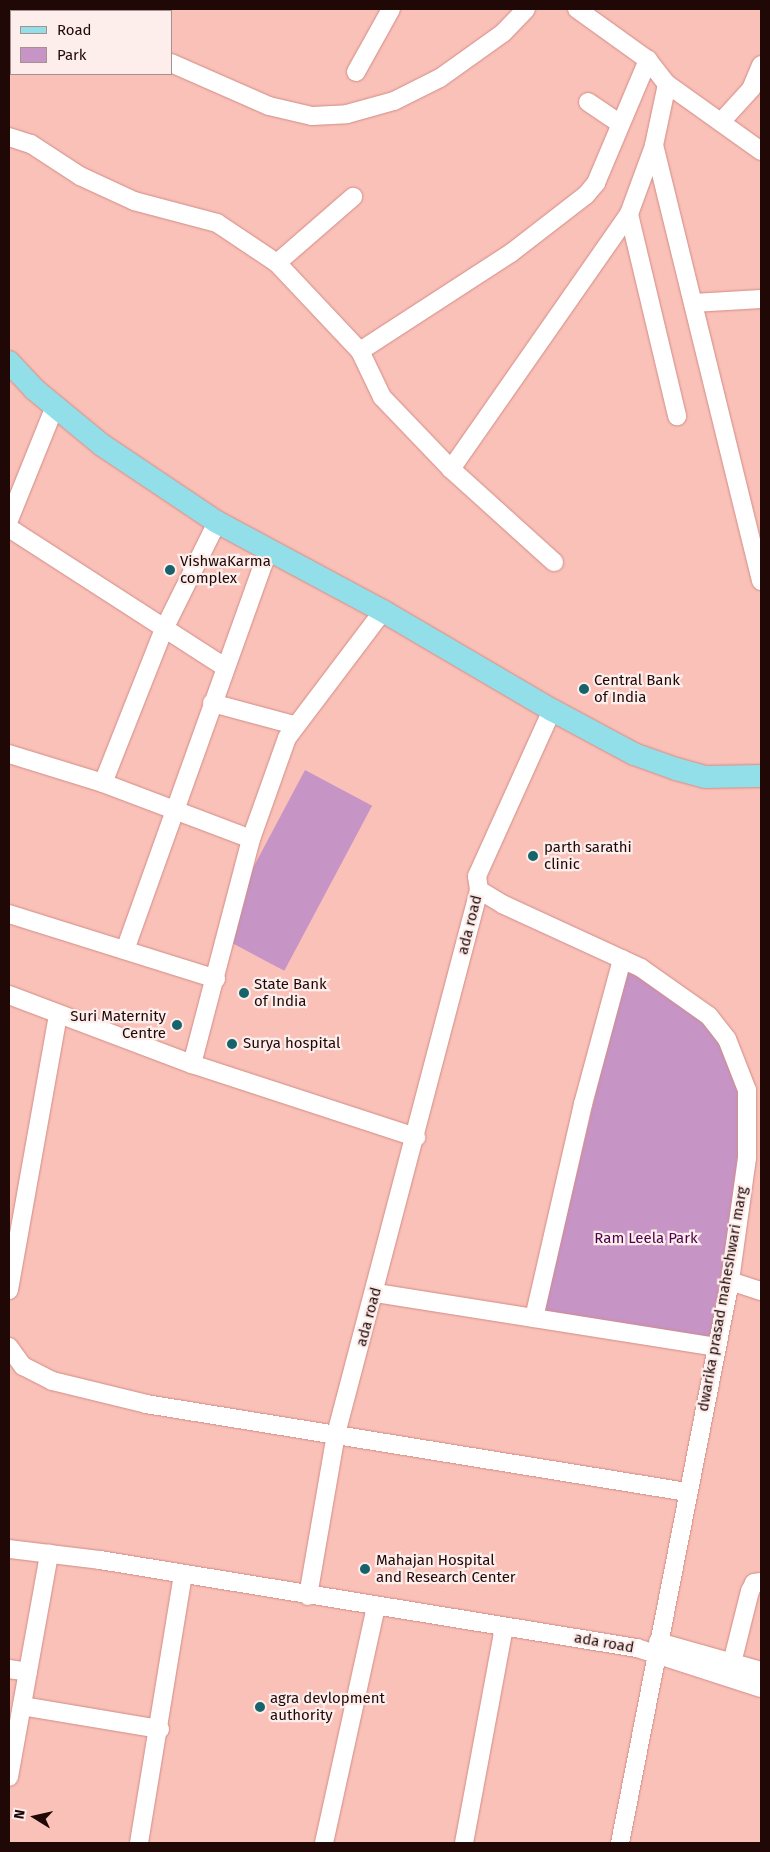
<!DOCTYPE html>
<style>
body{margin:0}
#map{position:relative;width:770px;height:1852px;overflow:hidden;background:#fac1b9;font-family:"Fira Sans",sans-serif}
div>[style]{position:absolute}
.green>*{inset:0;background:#c694c5;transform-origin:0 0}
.roads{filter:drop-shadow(0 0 1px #d08d85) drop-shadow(0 0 1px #d08d85)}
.minor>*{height:18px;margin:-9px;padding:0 9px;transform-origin:9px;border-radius:9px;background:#fff}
.major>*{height:22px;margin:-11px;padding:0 11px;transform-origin:11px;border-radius:11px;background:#93dfe9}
.dots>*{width:14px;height:14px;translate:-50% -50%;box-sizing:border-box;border:2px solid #fdeeec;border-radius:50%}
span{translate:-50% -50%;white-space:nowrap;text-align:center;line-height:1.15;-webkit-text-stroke:4.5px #fdeeec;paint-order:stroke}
.poi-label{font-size:15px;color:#200807}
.left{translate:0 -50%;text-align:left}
.right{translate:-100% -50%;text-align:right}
.street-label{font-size:15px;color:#200807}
.park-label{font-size:15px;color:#4d004f}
.frame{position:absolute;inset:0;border:10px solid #200807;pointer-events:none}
.legend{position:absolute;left:10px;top:10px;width:162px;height:65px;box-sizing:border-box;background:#fdeeec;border:1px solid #a59290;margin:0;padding:6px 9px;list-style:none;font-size:15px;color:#200807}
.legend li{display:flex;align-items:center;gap:10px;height:25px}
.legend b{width:25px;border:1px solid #a59290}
.north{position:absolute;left:10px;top:1792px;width:50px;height:50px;-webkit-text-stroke:4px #fdeeec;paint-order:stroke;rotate:280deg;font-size:14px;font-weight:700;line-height:20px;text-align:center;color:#200807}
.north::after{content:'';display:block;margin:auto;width:18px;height:22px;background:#200807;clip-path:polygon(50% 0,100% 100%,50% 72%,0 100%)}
</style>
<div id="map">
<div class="green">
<i style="left:305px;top:770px;width:76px;height:187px;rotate:28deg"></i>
<i style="clip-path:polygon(625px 969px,639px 975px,717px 1030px,746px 1089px,742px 1177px,709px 1340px,544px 1312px)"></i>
</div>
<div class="roads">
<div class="minor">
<i style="left:29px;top:9px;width:7px;rotate:16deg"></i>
<i style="left:577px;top:9px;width:87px;rotate:35.7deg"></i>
<i style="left:648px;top:60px;width:31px;rotate:52deg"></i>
<i style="left:171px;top:63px;width:107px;rotate:23.7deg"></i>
<i style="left:269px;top:106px;width:44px;rotate:13.1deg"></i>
<i style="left:312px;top:116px;width:35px;rotate:-3deg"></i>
<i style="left:347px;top:114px;width:49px;rotate:-15.5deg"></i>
<i style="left:394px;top:101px;width:51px;rotate:-26.6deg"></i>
<i style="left:440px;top:78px;width:77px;rotate:-35.5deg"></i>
<i style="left:503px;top:33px;width:33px;rotate:-46deg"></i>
<i style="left:356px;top:72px;width:72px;rotate:-60.9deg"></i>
<i style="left:588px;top:102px;width:37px;rotate:34deg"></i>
<i style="left:721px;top:122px;width:45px;rotate:-47.7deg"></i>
<i style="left:751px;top:89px;width:26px;rotate:-67deg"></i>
<i style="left:9px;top:137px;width:23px;rotate:18deg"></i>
<i style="left:31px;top:144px;width:59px;rotate:33.1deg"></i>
<i style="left:80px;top:176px;width:60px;rotate:24.8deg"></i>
<i style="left:134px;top:201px;width:86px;rotate:14.8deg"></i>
<i style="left:217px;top:223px;width:72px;rotate:33.7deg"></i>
<i style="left:277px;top:263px;width:121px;rotate:46.7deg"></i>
<i style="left:360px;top:351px;width:51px;rotate:64.4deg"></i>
<i style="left:382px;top:397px;width:100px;rotate:46.2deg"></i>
<i style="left:451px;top:469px;width:139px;rotate:42.1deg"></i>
<i style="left:761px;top:151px;width:115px;rotate:-144.5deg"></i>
<i style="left:667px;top:84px;width:62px;rotate:102deg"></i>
<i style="left:654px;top:145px;width:449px;rotate:76.2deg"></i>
<i style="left:629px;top:214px;width:208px;rotate:76.6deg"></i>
<i style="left:277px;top:263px;width:101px;rotate:-41deg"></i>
<i style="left:693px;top:303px;width:68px;rotate:-3.4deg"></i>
<i style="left:360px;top:351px;width:180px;rotate:-33deg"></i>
<i style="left:511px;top:253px;width:95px;rotate:-37.7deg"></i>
<i style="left:586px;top:195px;width:16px;rotate:-50deg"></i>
<i style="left:596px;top:183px;width:134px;rotate:-67.1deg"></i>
<i style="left:451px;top:469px;width:311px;rotate:-55.1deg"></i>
<i style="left:629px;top:214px;width:72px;rotate:-69.8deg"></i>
<i style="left:9px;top:520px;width:123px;rotate:-68deg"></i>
<i style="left:9px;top:528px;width:257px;rotate:32.8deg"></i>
<i style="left:212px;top:703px;width:85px;rotate:15deg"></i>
<i style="left:9px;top:754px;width:98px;rotate:17.1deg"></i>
<i style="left:103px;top:783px;width:158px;rotate:20.7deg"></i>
<i style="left:103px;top:783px;width:166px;rotate:-68.4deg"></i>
<i style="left:164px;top:629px;width:119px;rotate:-63.6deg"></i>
<i style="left:479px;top:890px;width:27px;rotate:31deg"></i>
<i style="left:502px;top:904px;width:153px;rotate:24.7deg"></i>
<i style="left:641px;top:968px;width:83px;rotate:35.2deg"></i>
<i style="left:709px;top:1016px;width:29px;rotate:52deg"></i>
<i style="left:727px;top:1039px;width:55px;rotate:68.6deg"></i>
<i style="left:747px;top:1090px;width:68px;rotate:90deg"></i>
<i style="left:747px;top:1158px;width:124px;rotate:97.9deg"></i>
<i style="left:730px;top:1281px;width:573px;rotate:101.07deg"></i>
<i style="left:9px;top:914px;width:217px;rotate:17.4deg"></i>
<i style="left:125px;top:950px;width:425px;rotate:-70.3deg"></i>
<i style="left:9px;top:995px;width:196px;rotate:20.7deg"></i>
<i style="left:192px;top:1064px;width:236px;rotate:18.1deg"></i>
<i style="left:192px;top:1064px;width:233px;rotate:-75.3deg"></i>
<i style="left:251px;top:839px;width:107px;rotate:-70.4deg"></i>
<i style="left:287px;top:738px;width:159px;rotate:-52.9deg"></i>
<i style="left:730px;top:1281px;width:33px;rotate:18deg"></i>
<i style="left:9px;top:1290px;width:279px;rotate:-79.9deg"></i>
<i style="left:376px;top:1293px;width:344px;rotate:9deg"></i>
<i style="left:534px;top:1318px;width:220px;rotate:-77.1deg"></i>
<i style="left:583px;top:1104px;width:150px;rotate:-74.9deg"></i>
<i style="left:9px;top:1347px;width:24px;rotate:54deg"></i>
<i style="left:23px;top:1366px;width:33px;rotate:27deg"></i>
<i style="left:52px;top:1381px;width:97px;rotate:13.7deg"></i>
<i style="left:146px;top:1404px;width:548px;rotate:9.24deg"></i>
<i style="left:9px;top:1549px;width:92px;rotate:6.9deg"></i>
<i style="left:100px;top:1560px;width:544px;rotate:9.31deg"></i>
<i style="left:637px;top:1648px;width:130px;rotate:17.9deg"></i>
<i style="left:308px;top:1596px;width:164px;rotate:-80.2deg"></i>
<i style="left:336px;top:1434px;width:562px;rotate:-75.27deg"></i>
<i style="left:479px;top:890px;width:14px;rotate:-98deg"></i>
<i style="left:477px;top:876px;width:182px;rotate:-65.7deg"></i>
<i style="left:658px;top:1642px;width:107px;rotate:15.7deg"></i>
<i style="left:732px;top:1663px;width:74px;rotate:-76deg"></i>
<i style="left:750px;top:1591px;width:9px;rotate:-63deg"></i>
<i style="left:754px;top:1583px;width:7px;rotate:-8deg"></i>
<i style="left:9px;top:1669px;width:19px;rotate:9deg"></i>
<i style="left:22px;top:1706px;width:140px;rotate:9.5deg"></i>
<i style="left:9px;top:1777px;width:227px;rotate:-79.8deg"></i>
<i style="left:139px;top:1843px;width:272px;rotate:-80.7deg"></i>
<i style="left:324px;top:1843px;width:242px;rotate:-77.6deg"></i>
<i style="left:464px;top:1843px;width:220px;rotate:-79.5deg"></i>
</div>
<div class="major">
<i style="left:9px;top:362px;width:37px;rotate:47deg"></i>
<i style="left:34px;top:389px;width:88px;rotate:39.5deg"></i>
<i style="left:102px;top:445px;width:138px;rotate:33.8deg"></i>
<i style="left:217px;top:522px;width:188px;rotate:28.2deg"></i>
<i style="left:383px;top:611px;width:196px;rotate:30.4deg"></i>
<i style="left:552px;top:710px;width:93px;rotate:28.2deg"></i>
<i style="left:634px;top:754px;width:45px;rotate:19.7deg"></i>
<i style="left:676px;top:769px;width:30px;rotate:15deg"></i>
<i style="left:705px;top:777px;width:56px;rotate:-1deg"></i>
</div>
</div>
<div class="dots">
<i style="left:170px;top:570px;background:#16636c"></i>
<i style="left:584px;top:689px;background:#16636c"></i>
<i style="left:533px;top:856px;background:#16636c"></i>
<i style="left:244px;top:993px;background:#16636c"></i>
<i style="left:177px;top:1025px;background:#16636c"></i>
<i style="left:232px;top:1044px;background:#16636c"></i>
<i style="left:365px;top:1569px;background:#16636c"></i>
<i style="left:260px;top:1707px;background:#16636c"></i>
</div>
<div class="poi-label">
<span class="left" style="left:180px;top:570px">VishwaKarma<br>complex</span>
<span class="left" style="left:594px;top:689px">Central Bank<br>of India</span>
<span class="left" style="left:544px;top:856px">parth sarathi<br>clinic</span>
<span class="left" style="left:254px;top:993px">State Bank<br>of India</span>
<span class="right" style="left:166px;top:1025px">Suri Maternity<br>Centre</span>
<span class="left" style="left:243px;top:1044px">Surya hospital</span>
<span class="left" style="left:376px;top:1569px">Mahajan Hospital<br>and Research Center</span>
<span class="left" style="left:270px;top:1707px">agra devlopment<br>authority</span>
</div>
<div class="street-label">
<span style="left:470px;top:925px;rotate:-76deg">ada road</span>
<span style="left:723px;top:1299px;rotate:-80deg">dwarika prasad maheshwari marg</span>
<span style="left:369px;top:1317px;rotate:-75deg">ada road</span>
<span style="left:604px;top:1643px;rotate:10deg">ada road</span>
</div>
<div class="park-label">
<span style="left:646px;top:1239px">Ram Leela Park</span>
</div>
<div class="frame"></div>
<ul class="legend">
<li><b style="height:6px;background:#93dfe9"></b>Road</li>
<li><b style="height:14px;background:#c694c5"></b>Park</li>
</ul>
<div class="north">N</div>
</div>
